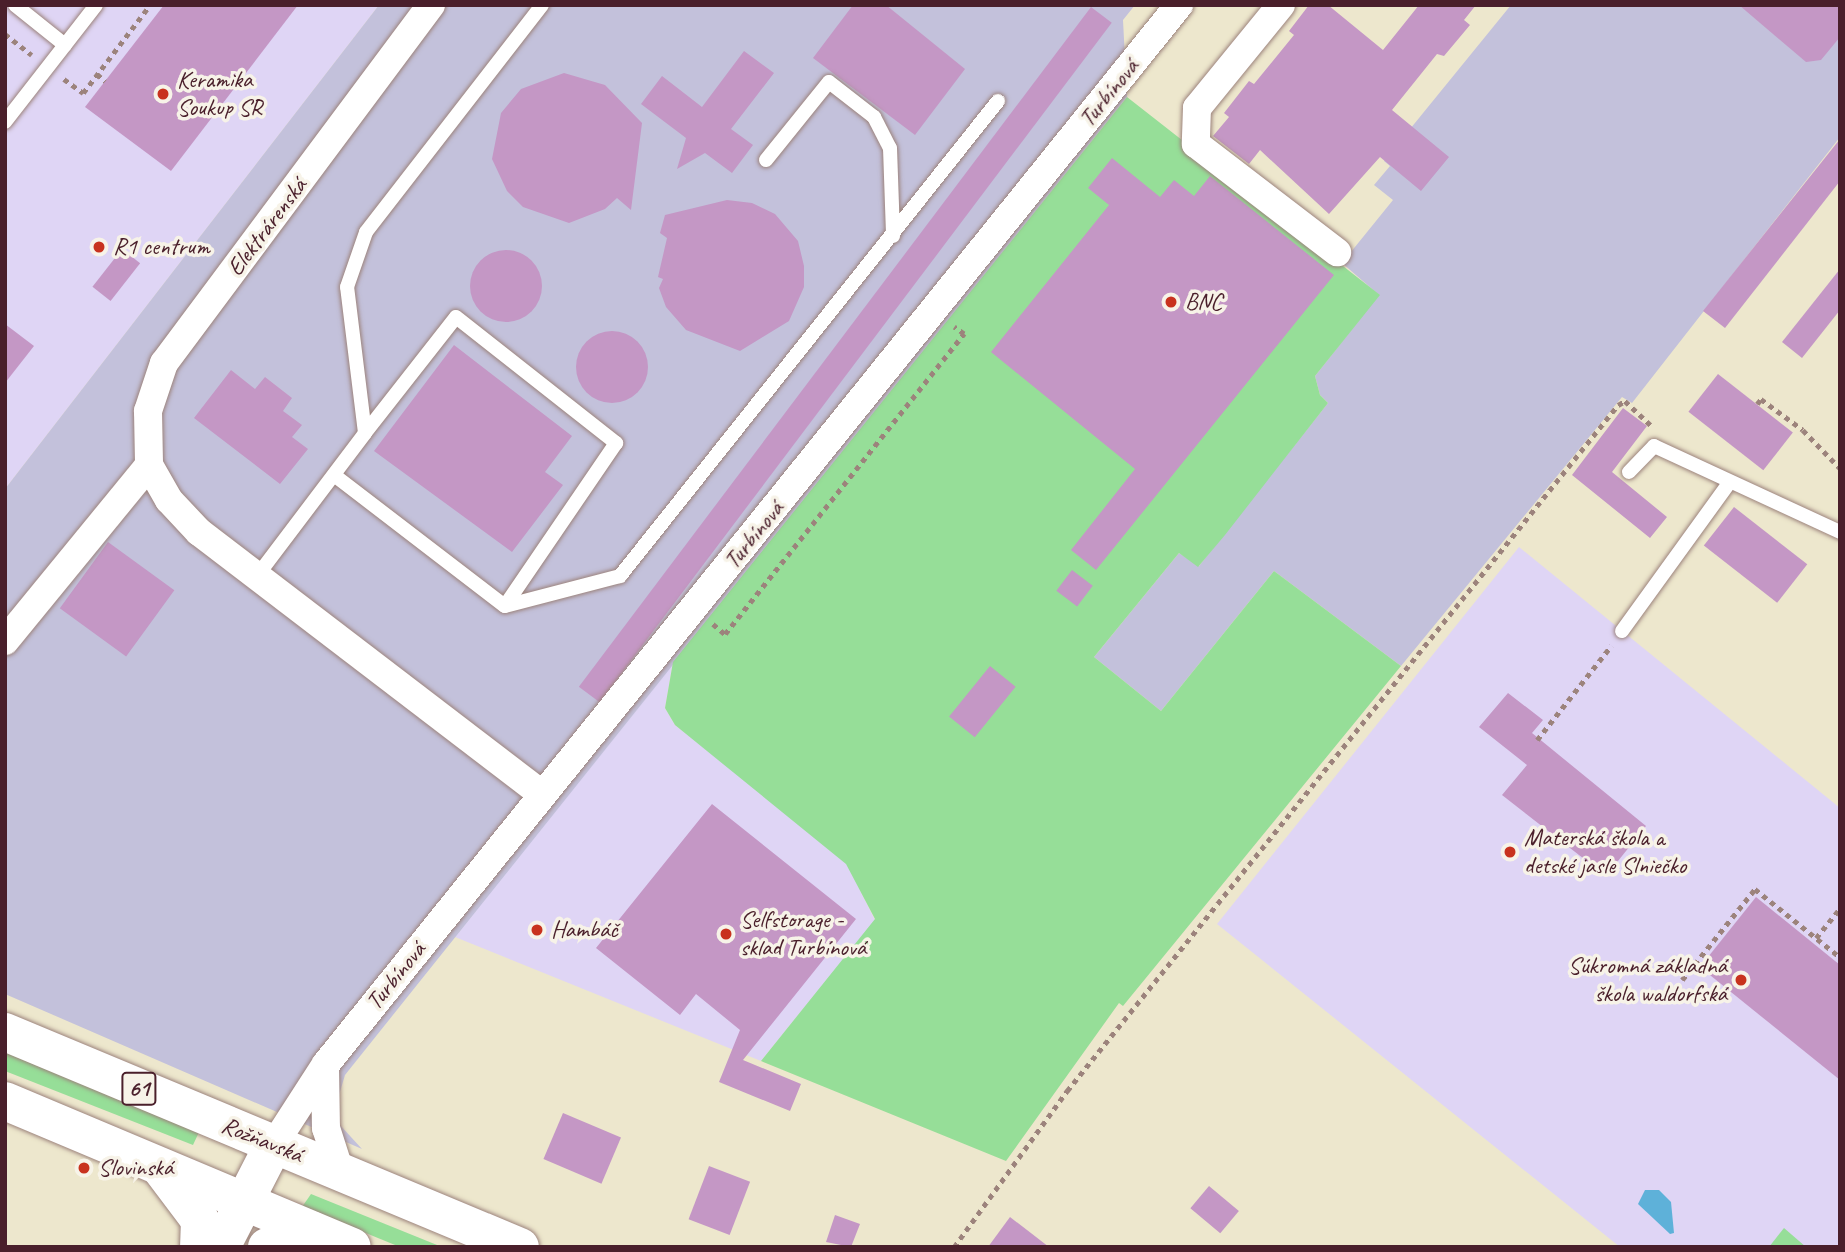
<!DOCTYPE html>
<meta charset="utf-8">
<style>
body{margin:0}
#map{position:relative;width:1845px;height:1252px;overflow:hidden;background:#ede7cd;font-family:Caveat,sans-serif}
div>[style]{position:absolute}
.built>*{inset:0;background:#dfd5f5}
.industrial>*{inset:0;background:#c3c1db}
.green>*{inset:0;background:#96de98}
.water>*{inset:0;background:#5eb1d9}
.building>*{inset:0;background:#c497c5;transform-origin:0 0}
.round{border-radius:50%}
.path>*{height:4.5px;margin-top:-2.25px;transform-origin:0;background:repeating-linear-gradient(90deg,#9c837c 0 5px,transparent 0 10px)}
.roads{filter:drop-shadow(0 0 2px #9c837c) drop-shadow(0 0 2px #9c837c)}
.lane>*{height:14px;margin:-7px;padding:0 7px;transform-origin:7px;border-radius:7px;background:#fff}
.street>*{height:28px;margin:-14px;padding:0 14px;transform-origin:14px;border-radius:14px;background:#fff}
.secondary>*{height:38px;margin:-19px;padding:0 19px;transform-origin:19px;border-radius:19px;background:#fff}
.primary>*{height:38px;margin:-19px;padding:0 19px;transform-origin:19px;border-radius:19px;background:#fff}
.dots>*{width:19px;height:19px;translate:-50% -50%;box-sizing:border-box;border:4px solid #f7f3e8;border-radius:50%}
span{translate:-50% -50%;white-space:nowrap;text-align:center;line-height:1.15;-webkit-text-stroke:7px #f7f3e8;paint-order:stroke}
.shield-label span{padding:2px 5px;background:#f7f3e8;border:2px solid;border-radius:5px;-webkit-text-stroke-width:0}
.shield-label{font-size:23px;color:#4a1f2b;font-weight:700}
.poi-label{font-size:24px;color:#4a1f2b}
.left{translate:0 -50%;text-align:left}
.right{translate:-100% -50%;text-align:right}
.street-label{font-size:24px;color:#4a1f2b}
.frame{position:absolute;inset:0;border:7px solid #4a1f2b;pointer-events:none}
</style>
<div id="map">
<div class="built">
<i style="clip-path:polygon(5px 5px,379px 5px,5px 489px)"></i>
<i style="clip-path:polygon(1519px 547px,1840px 808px,1840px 1247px,1620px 1247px,1217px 924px)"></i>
<i style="clip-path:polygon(673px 662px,665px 708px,675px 725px,828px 845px,847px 864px,875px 920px,761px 1061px,455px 937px)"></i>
</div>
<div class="industrial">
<i style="clip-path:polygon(379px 5px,1135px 5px,1123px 20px,1127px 97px,345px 1075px,337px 1102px,340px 1125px,362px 1149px,5px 994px,5px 489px)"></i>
<i style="clip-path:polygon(1511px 5px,1840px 5px,1840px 137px,1632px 403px,1622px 397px,1401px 666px,1274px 571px,1161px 711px,1094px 657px,1179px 553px,1199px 566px,1328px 403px,1320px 395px,1315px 376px,1379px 295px,1342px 263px,1393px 200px,1374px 185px,1390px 166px,1384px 161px)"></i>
</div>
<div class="green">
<i style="clip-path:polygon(1127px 97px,1380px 295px,1315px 376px,1320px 395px,1328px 403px,1225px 535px,1198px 567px,1179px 553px,1094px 657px,1161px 711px,1274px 571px,1401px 666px,1123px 1006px,1119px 1003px,1006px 1161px,761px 1061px,875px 919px,846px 864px,675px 725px,665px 708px,673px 662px)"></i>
<i style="clip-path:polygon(5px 1049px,200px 1130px,193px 1145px,5px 1071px)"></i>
<i style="clip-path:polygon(311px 1194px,442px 1247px,400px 1247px,302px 1207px)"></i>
<i style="clip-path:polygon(1784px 1228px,1806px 1247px,1769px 1247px)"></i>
</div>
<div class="water">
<i style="clip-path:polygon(1645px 1190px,1659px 1190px,1671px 1202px,1674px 1233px,1670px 1234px,1638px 1204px)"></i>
</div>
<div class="building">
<i style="clip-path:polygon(164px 5px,298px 5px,171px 171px,85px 107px)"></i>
<i style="clip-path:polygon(853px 5px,886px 5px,965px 69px,915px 135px,813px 58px)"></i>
<i style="clip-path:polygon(1309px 5px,1328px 5px,1383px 50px,1419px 5px,1476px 5px,1464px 20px,1470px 25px,1444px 56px,1437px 54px,1392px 110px,1449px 157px,1421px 191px,1380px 157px,1329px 214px,1260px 150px,1249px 164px,1213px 136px,1229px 117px,1224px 113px,1249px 81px,1254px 84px,1294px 35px,1289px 31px)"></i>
<i style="clip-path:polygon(1739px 5px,1840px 5px,1840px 37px,1821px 60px,1806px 62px)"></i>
<i style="left:1091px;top:7px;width:26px;height:851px;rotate:37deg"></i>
<i style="clip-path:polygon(744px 51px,774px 73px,731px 129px,753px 145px,732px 173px,705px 153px,677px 169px,686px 138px,641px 104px,662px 76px,702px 107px)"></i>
<i style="clip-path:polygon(564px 73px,605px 85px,642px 123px,631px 210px,617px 198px,605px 209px,569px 223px,523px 207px,507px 191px,492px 159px,501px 113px,521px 89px)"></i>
<i style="clip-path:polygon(1840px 139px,1840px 181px,1725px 328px,1703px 311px)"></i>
<i style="clip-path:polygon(1112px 158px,1160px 197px,1174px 180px,1194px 196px,1210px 176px,1334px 275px,1096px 570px,1071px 550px,1135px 469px,991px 352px,1109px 205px,1088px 188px)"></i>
<i style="clip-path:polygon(727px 200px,752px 203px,775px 214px,798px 241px,804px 266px,804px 287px,789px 321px,740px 351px,686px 330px,666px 307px,659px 288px,663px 279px,658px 277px,667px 238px,660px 233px,665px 215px)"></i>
<i style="left:122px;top:249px;width:23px;height:48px;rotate:38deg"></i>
<i class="round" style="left:470px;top:250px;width:72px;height:72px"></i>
<i style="clip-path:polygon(1840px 269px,1840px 310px,1802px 358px,1782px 342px)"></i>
<i style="clip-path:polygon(5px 324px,34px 346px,5px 383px)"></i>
<i class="round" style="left:576px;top:331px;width:72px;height:72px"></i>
<i style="clip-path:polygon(454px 345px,572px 436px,545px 472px,563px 485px,512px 552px,374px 451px)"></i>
<i style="clip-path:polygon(231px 370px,255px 389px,265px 377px,292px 398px,283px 411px,302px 425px,292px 437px,308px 449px,280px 484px,194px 418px)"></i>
<i style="left:1718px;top:374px;width:95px;height:48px;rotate:38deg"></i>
<i style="clip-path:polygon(1623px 408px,1647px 426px,1612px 472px,1667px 517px,1650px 538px,1572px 475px)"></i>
<i style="left:1734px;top:507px;width:93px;height:49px;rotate:38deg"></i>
<i style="left:108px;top:542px;width:82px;height:82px;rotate:36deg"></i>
<i style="left:1072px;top:570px;width:26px;height:26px;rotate:37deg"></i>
<i style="left:990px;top:666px;width:33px;height:65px;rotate:39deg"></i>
<i style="clip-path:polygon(1508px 693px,1543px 720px,1532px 733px,1646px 826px,1606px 876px,1502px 795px,1527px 765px,1479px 727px)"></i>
<i style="clip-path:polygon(712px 804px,856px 919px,743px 1060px,801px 1084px,790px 1111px,719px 1082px,740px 1030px,696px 994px,680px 1015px,596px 948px)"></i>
<i style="clip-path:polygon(1756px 897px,1840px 965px,1840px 1080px,1700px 967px)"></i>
<i style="left:563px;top:1113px;width:63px;height:50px;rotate:23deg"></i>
<i style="left:709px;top:1166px;width:44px;height:57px;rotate:21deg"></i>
<i style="left:1209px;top:1186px;width:39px;height:29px;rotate:40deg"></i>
<i style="clip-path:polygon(835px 1215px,860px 1224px,851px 1247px,826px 1242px)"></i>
<i style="clip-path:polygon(1010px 1217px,1049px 1247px,988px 1247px)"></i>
</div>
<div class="path">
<i style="left:5px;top:34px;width:34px;rotate:38deg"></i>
<i style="left:97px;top:74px;width:11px;rotate:41deg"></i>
<i style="left:64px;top:79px;width:24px;rotate:36deg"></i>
<i style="left:83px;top:93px;width:111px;rotate:-52.7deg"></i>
<i style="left:1757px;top:404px;width:6px;rotate:-51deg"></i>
<i style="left:1761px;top:399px;width:52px;rotate:36.4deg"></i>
<i style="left:1803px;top:430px;width:53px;rotate:45.8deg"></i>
<i style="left:713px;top:624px;width:16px;rotate:40deg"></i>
<i style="left:725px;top:634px;width:384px;rotate:-51.5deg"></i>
<i style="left:964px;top:334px;width:12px;rotate:-145deg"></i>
<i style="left:1537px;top:740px;width:120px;rotate:-51.8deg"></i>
<i style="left:1816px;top:938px;width:38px;rotate:-51deg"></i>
<i style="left:1682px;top:980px;width:117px;rotate:-51.3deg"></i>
<i style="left:1755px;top:889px;width:109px;rotate:38.7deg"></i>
<i style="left:954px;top:1247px;width:193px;rotate:-54.1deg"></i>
<i style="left:1067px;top:1091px;width:880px;rotate:-51.23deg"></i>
<i style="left:1618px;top:405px;width:8px;rotate:-30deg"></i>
<i style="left:1625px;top:401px;width:35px;rotate:43deg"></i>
</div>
<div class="roads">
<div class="lane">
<i style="left:15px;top:5px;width:64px;rotate:38.7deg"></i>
<i style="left:5px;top:122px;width:148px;rotate:-52.1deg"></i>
<i style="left:766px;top:160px;width:100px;rotate:-51.1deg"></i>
<i style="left:829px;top:82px;width:57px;rotate:37.9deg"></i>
<i style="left:874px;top:117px;width:35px;rotate:63deg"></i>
<i style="left:890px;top:148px;width:88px;rotate:88deg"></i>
<i style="left:365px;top:433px;width:147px;rotate:-51.9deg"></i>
<i style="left:456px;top:317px;width:204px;rotate:38.2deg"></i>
<i style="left:616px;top:443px;width:197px;rotate:124.3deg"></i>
<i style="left:1629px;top:472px;width:36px;rotate:-46deg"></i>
<i style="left:1654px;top:446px;width:205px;rotate:24.8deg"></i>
<i style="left:334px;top:475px;width:215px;rotate:37.5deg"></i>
<i style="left:505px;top:606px;width:119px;rotate:-14.6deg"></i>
<i style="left:620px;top:576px;width:607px;rotate:-51.49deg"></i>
<i style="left:257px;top:576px;width:179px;rotate:-52.9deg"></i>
<i style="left:365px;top:433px;width:147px;rotate:-97deg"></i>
<i style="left:347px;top:287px;width:58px;rotate:-70.9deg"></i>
<i style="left:366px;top:232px;width:287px;rotate:-52.2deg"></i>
<i style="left:1622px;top:631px;width:184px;rotate:-54.1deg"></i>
</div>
<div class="street">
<i style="left:431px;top:5px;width:447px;rotate:126.7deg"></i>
<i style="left:164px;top:363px;width:51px;rotate:108.4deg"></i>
<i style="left:148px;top:411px;width:54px;rotate:88.9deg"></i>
<i style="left:149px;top:465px;width:40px;rotate:60.3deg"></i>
<i style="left:169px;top:500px;width:44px;rotate:46.8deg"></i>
<i style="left:199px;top:532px;width:432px;rotate:37.4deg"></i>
<i style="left:1281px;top:5px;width:133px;rotate:129.2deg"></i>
<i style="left:1197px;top:108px;width:36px;rotate:92deg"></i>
<i style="left:1196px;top:144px;width:178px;rotate:37.5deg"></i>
<i style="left:5px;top:641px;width:227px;rotate:-50.7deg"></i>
<i style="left:325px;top:1067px;width:61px;rotate:89.1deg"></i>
<i style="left:326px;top:1128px;width:46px;rotate:72.3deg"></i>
<i style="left:273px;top:1146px;width:98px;rotate:-57.1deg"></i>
<i style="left:326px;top:1064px;width:1360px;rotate:-51.15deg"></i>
</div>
<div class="secondary">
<i style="left:160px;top:1167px;width:66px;rotate:53deg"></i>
<i style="left:200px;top:1220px;width:27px;rotate:92deg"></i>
<i style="left:221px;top:1247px;width:114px;rotate:-62.8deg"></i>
<i style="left:267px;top:1247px;width:47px;rotate:-21.1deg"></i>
</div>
<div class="primary">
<i style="left:5px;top:1032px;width:558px;rotate:22.66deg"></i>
<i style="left:5px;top:1101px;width:376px;rotate:22.8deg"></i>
</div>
</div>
<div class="dots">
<i style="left:163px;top:94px;background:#c8321e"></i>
<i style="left:99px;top:247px;background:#c8321e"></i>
<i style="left:1171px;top:302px;background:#c8321e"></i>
<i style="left:1510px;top:852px;background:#c8321e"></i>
<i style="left:537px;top:930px;background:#c8321e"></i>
<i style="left:726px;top:934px;background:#c8321e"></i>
<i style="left:1741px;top:980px;background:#c8321e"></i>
<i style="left:84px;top:1168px;background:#c8321e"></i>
</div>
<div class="shield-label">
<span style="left:139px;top:1089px">61</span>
</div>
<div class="poi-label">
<span class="left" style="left:177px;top:94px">Keramika<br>Soukup SR</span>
<span class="left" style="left:113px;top:247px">R1 centrum</span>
<span class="left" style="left:1185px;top:302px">BNC</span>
<span class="left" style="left:1524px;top:852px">Materská škola a<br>detské jasle Slniečko</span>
<span class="left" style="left:740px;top:934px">Selfstorage -<br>sklad Turbínová</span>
<span class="left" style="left:551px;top:930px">Hambáč</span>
<span class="right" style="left:1727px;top:980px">Súkromná základná<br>škola waldorfská</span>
<span class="left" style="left:98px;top:1168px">Slovinská</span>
</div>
<div class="street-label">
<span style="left:1109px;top:93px;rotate:-51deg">Turbínová</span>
<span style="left:267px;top:227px;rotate:-53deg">Elektrárenská</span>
<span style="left:754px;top:535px;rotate:-51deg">Turbínová</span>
<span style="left:396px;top:976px;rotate:-51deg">Turbínová</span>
<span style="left:262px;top:1140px;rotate:22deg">Rožňavská</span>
</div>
<div class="frame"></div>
</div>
